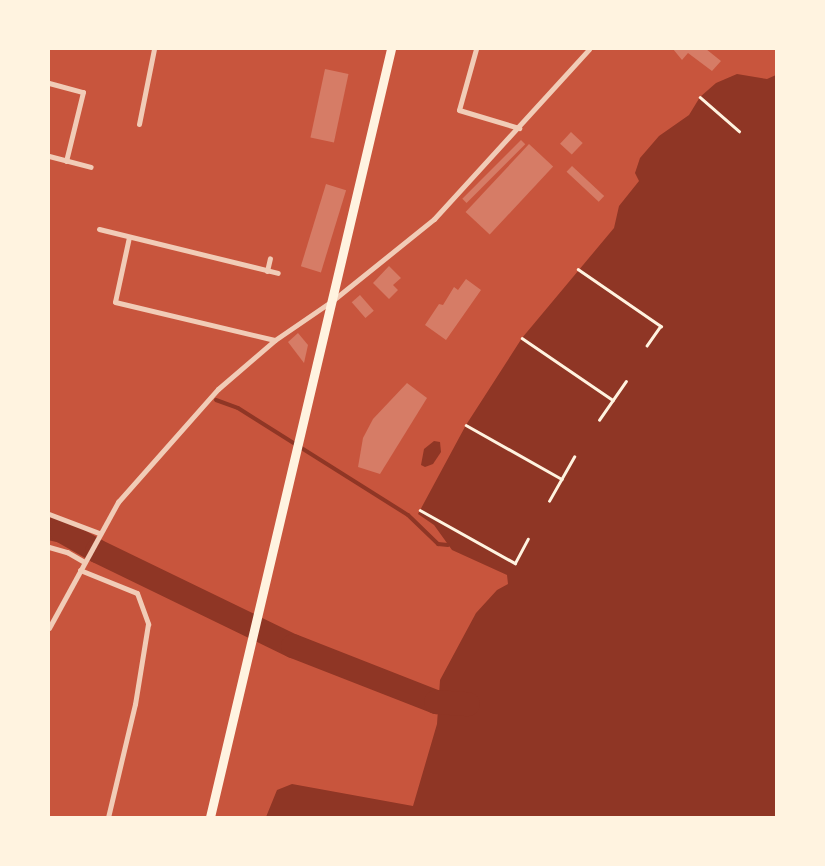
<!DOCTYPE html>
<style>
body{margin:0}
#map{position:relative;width:825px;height:866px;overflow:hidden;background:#c8553d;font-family:Barlow,sans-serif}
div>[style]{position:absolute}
.water>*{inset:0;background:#8f3625}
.stream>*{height:4px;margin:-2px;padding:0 2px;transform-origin:2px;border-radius:2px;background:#8f3625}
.river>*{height:24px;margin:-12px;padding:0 12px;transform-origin:12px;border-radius:12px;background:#8f3625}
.building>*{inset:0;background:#d67c66;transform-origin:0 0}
.path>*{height:2.5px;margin:-1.25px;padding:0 1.25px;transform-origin:1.25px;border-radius:1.25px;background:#fff3e0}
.minor>*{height:5px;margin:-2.5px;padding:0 2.5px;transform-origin:2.5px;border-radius:2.5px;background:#f1ccb7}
.secondary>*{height:9px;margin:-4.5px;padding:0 4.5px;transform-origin:4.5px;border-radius:4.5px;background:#fff3e0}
span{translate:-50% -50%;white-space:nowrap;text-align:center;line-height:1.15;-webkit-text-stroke:5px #fff3e0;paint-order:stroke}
.frame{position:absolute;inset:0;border:50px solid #fff3e0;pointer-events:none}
</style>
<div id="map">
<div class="water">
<i style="clip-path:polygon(737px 74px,767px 79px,776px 75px,776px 817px,266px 817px,277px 790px,292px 784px,413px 806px,437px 724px,440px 680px,476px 613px,497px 590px,508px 584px,507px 575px,452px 550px,434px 525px,418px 514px,466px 425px,522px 338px,614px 228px,619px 206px,639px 181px,635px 173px,640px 158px,659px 136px,689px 115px,700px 97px,716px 83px)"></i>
<i style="clip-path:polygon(434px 441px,440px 442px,441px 452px,433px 464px,425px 467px,421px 465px,424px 449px)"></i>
</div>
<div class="stream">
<i style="left:216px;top:400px;width:23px;rotate:20deg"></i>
<i style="left:238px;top:408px;width:201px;rotate:32.2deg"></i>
<i style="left:408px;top:515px;width:42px;rotate:44deg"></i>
<i style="left:438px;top:544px;width:10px;rotate:6deg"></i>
</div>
<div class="river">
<i style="left:49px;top:528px;width:13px;rotate:13deg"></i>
<i style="left:62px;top:531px;width:40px;rotate:29.7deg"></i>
<i style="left:97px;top:551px;width:218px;rotate:25.9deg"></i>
<i style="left:293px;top:646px;width:154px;rotate:21.4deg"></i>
<i style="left:436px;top:702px;width:32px;rotate:4deg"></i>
</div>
<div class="building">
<i style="clip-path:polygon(673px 49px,706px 49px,721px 61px,712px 71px,688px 53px,682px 60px)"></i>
<i style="left:325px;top:69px;width:24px;height:70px;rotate:12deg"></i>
<i style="left:571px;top:132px;width:16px;height:16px;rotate:43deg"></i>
<i style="left:521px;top:140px;width:6px;height:83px;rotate:45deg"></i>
<i style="left:529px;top:144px;width:33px;height:93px;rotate:43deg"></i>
<i style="left:572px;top:166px;width:44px;height:8px;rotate:43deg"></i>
<i style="left:326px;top:184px;width:21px;height:86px;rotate:17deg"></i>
<i style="clip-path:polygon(389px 266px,401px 278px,393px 285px,398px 290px,389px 299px,373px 283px)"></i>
<i style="clip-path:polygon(466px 279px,481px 290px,446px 340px,425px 325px,439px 304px,443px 305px,454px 287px,458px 290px)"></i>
<i style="left:360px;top:295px;width:21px;height:11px;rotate:49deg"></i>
<i style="clip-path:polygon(298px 333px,308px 345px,304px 363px,288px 342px)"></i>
<i style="clip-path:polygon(407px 383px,427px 398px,380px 474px,358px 467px,363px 438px,373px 419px)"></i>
</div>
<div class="path">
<i style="left:700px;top:97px;width:52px;rotate:41.1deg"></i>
<i style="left:578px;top:269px;width:101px;rotate:34.5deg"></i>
<i style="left:661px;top:326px;width:24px;rotate:125deg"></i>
<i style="left:522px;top:338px;width:110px;rotate:34.3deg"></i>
<i style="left:599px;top:420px;width:47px;rotate:-55.3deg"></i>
<i style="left:466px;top:425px;width:110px;rotate:29.4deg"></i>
<i style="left:549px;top:501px;width:51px;rotate:-60.4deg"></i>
<i style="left:420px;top:510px;width:109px;rotate:29.2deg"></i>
<i style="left:515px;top:563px;width:27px;rotate:-62deg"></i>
</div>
<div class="minor">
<i style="left:476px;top:49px;width:63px;rotate:105.6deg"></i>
<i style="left:459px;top:110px;width:63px;rotate:16.7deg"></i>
<i style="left:49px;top:83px;width:35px;rotate:15deg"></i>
<i style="left:83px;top:92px;width:71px;rotate:103.8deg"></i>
<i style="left:139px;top:124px;width:76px;rotate:-78.7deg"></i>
<i style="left:49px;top:156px;width:43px;rotate:14.7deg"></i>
<i style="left:99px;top:229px;width:184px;rotate:13.8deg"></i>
<i style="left:129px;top:237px;width:66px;rotate:102.2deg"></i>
<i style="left:115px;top:302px;width:164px;rotate:13.4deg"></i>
<i style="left:267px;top:271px;width:13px;rotate:-77deg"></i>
<i style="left:49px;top:514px;width:53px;rotate:20.8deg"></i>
<i style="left:49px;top:547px;width:19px;rotate:16deg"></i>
<i style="left:67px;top:552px;width:20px;rotate:30deg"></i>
<i style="left:80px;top:570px;width:61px;rotate:22deg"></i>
<i style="left:137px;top:593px;width:33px;rotate:70deg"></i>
<i style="left:148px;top:624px;width:81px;rotate:99.2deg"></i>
<i style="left:135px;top:704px;width:116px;rotate:103.4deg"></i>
<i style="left:49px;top:628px;width:144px;rotate:-61.3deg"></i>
<i style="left:118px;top:502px;width:151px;rotate:-48.5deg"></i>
<i style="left:218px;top:389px;width:75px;rotate:-40.7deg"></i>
<i style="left:275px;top:340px;width:69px;rotate:-34.4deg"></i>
<i style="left:332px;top:301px;width:131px;rotate:-38.8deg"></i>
<i style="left:434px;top:219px;width:230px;rotate:-47.6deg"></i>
</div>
<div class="secondary">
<i style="left:210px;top:817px;width:789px;rotate:-76.74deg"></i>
</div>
<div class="frame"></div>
</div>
